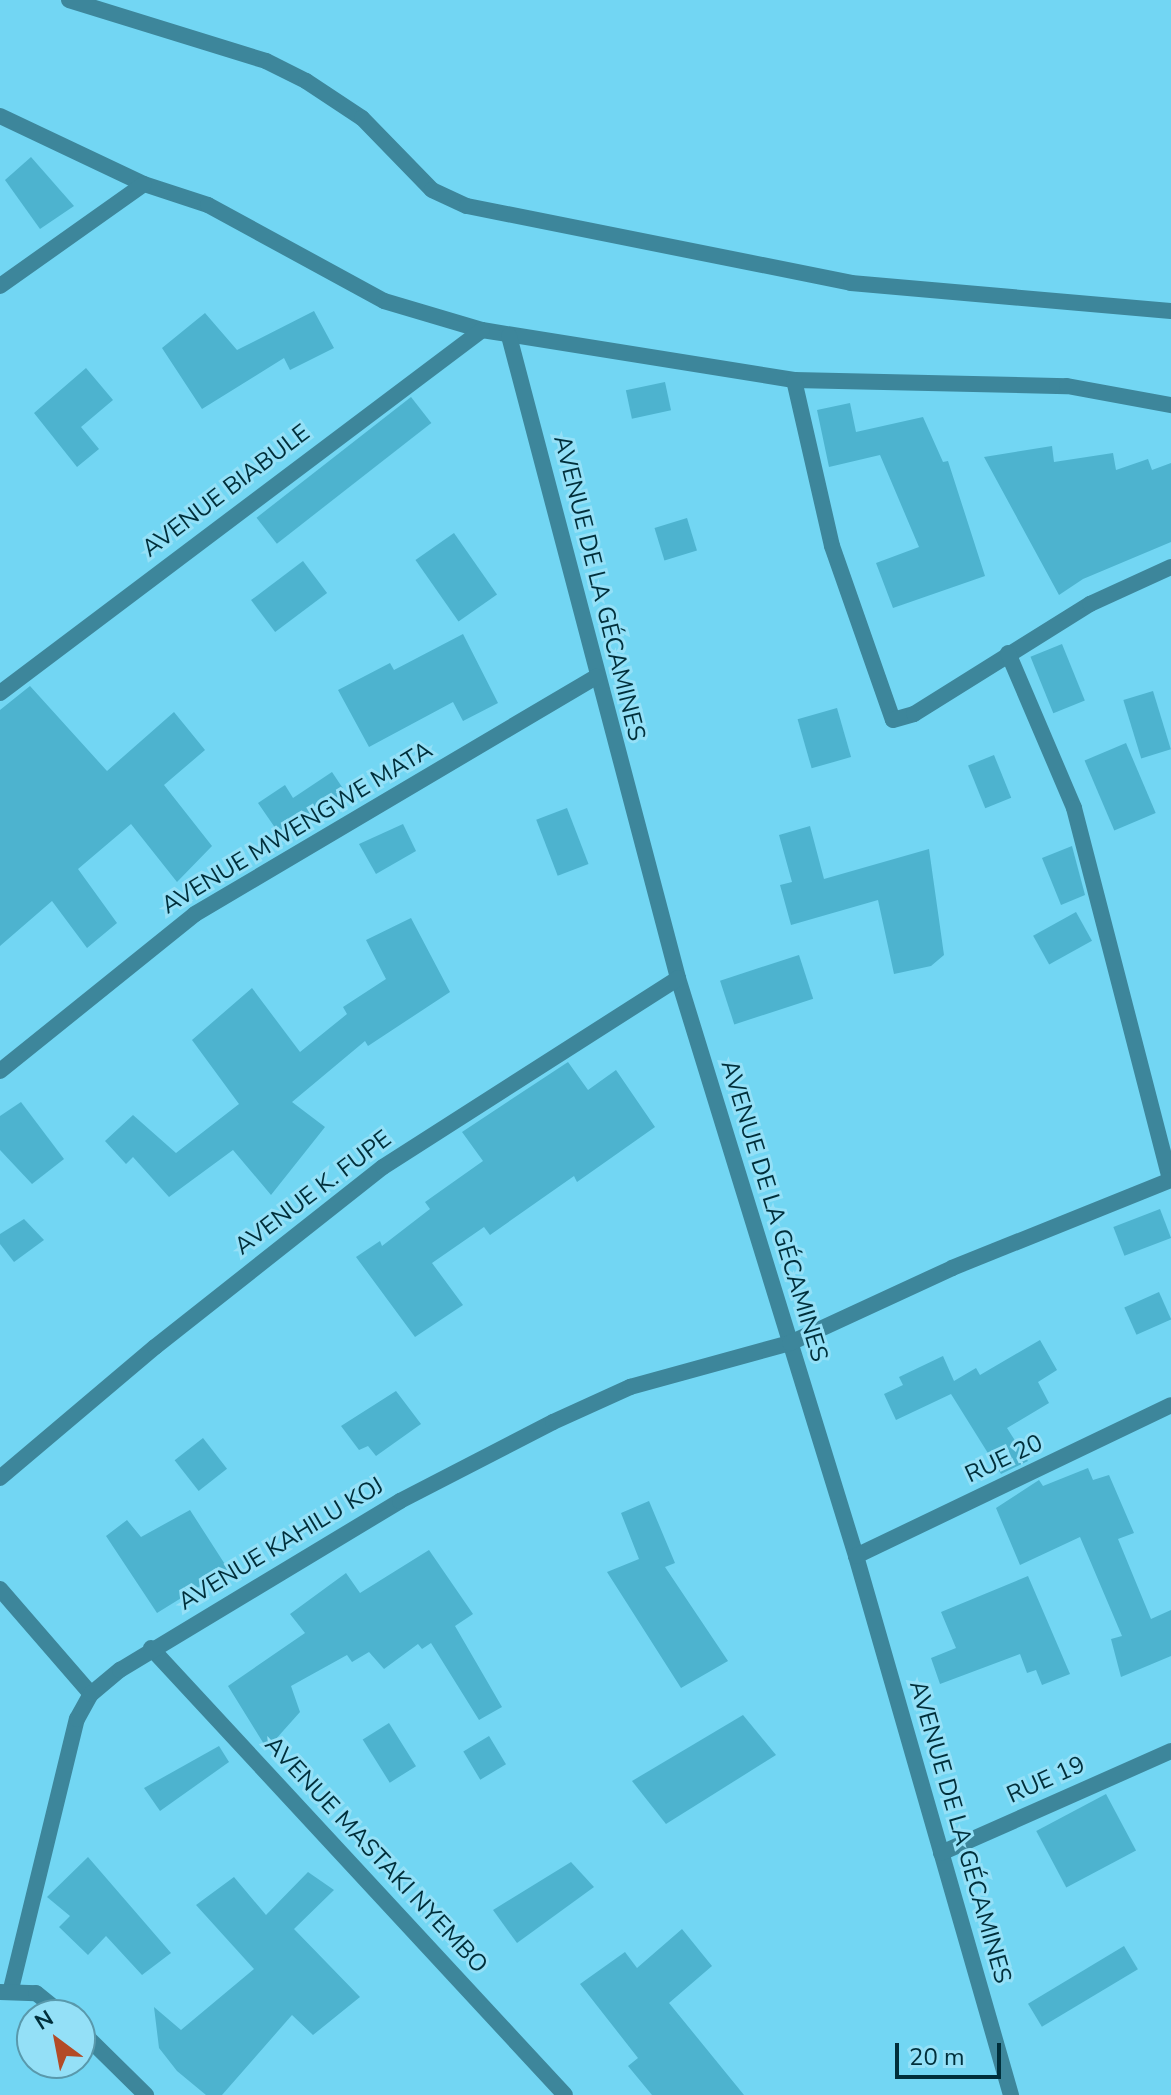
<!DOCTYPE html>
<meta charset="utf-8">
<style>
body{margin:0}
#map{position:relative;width:1171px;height:2095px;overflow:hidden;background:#72d6f3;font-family:"Nunito Sans",sans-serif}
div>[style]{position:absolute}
.building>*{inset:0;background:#4db3cf;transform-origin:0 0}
.minor>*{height:16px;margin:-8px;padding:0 8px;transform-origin:8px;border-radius:8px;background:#3d869b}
span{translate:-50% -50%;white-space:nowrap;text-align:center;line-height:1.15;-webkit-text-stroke:6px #94e0f7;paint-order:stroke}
.street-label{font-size:24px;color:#002f3b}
.north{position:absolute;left:16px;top:1999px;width:80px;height:80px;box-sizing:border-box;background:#94e0f7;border:2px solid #5999ac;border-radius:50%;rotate:328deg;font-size:22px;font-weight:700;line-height:32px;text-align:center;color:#002f3b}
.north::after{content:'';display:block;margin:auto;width:28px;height:36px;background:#b34b26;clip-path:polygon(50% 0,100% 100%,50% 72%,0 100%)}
.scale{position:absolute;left:895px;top:2043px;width:106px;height:36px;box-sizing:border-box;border:4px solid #002f3b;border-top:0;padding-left:10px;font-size:24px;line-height:28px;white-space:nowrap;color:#002f3b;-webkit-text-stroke:6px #94e0f7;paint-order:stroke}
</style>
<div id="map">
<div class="building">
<i style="clip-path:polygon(31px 157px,74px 206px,40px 229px,5px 180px)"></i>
<i style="clip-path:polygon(314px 311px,334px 348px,290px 370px,284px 358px,202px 409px,162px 348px,205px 313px,237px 350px)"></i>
<i style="clip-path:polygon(86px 368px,113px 400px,81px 427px,99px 449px,77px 467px,34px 413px)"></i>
<i style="left:665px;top:382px;width:29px;height:40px;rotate:78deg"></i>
<i style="left:411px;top:397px;width:33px;height:196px;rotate:52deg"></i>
<i style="clip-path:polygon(850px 403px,856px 432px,923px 417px,943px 462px,948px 461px,985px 576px,893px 608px,876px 563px,919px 547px,880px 455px,829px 467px,817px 410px)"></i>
<i style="clip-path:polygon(1052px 446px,1054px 462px,1113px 453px,1116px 470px,1148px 459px,1152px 470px,1171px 463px,1171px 542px,1083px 579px,1059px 595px,984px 457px)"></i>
<i style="left:687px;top:518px;width:34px;height:34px;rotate:73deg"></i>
<i style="left:454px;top:533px;width:75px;height:47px;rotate:55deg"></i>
<i style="left:303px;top:561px;width:40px;height:65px;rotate:53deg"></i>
<i style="clip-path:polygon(463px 634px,498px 703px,463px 721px,453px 702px,369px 747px,338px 690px,390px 663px,394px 670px)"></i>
<i style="left:1062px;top:644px;width:61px;height:34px;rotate:68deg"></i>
<i style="clip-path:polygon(30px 686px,107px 771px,174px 712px,205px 750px,164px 785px,212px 846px,177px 882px,131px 824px,78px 869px,117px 923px,87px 948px,52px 901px,0 946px,0 710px)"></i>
<i style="left:1153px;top:691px;width:61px;height:31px;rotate:73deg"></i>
<i style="left:837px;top:708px;width:51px;height:41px;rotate:74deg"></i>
<i style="left:1126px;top:743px;width:76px;height:45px;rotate:67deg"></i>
<i style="left:994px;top:755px;width:46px;height:28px;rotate:68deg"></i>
<i style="clip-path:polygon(332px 772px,348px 796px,305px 824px,301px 818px,278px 832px,258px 803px,285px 785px,293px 798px)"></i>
<i style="left:567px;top:808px;width:60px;height:33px;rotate:69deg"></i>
<i style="clip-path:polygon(403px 824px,416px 851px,376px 874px,359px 844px)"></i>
<i style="clip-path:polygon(810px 826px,824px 879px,929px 849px,944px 955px,931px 966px,894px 974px,878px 900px,791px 925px,780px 885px,792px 882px,779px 835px)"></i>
<i style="clip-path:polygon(1072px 846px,1085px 895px,1061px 905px,1042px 858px)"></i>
<i style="left:1076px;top:912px;width:33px;height:49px;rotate:61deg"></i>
<i style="clip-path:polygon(411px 918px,450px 992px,368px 1046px,365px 1041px,292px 1102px,325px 1127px,271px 1195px,233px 1150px,169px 1197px,133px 1157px,126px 1164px,105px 1141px,133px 1115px,176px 1153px,239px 1104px,192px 1040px,252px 988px,300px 1052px,347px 1014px,343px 1007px,386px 979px,366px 940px)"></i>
<i style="left:799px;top:955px;width:46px;height:83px;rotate:72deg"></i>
<i style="clip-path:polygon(568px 1062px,588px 1090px,616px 1070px,655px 1127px,577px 1182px,574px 1176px,490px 1235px,484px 1227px,432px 1263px,463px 1305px,415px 1337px,356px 1257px,380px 1241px,382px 1246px,430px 1209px,425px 1202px,483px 1161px,462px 1132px)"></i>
<i style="clip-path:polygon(21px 1102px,64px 1159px,32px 1184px,0 1150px,0 1116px)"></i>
<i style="left:1160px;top:1209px;width:31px;height:50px;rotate:69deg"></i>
<i style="clip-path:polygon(24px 1219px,44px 1240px,14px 1262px,0 1244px,0 1234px)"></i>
<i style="left:1159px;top:1292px;width:30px;height:38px;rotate:66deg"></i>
<i style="clip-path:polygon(1040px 1340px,1057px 1370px,1038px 1382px,1049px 1403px,1007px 1428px,1028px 1461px,1001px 1474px,951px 1394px,896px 1420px,884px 1394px,903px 1385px,899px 1377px,943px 1356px,954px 1381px,976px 1368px,980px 1375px)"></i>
<i style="clip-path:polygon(396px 1391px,421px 1424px,376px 1456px,368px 1446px,359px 1450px,341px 1426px)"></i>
<i style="left:203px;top:1438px;width:39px;height:36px;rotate:52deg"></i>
<i style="clip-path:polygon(1088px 1468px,1093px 1480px,1109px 1475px,1134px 1533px,1118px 1539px,1151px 1619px,1171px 1610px,1171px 1656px,1121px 1677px,1111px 1639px,1122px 1636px,1080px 1537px,1020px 1565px,996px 1508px,1039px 1480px,1043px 1486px)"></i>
<i style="clip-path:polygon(649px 1501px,675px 1563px,665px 1567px,728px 1661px,681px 1688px,607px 1572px,639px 1559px,621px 1513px)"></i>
<i style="clip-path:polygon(190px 1510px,228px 1569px,157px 1613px,106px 1536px,127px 1520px,141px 1537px)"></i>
<i style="clip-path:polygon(429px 1550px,473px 1614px,455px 1626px,502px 1707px,479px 1720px,431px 1643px,422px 1649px,418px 1644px,384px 1669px,369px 1652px,352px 1662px,347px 1655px,291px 1686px,300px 1712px,267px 1749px,228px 1686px,305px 1633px,290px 1614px,346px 1573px,360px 1593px)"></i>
<i style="clip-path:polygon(1028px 1576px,1070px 1674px,1042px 1685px,1036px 1670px,1027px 1673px,1020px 1654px,940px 1684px,931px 1658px,956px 1648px,941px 1612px)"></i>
<i style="clip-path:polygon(743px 1715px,776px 1755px,666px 1824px,632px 1781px)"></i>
<i style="left:389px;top:1723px;width:51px;height:31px;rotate:58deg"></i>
<i style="left:489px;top:1736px;width:33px;height:30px;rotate:59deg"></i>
<i style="clip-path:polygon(219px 1746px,229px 1762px,160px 1811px,144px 1788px)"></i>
<i style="left:1106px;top:1794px;width:64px;height:79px;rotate:62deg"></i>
<i style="clip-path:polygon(88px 1857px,171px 1953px,142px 1975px,106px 1936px,88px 1955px,59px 1927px,70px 1916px,47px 1897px)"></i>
<i style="clip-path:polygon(571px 1862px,594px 1887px,517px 1943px,493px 1910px)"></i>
<i style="clip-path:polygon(308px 1872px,334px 1890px,294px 1929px,360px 1997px,313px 2035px,292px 2015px,222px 2095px,206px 2095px,177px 2071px,159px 2048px,154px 2007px,181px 2030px,254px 1969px,196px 1905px,234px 1877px,266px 1915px)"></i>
<i style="clip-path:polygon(682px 1929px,712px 1966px,669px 2003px,744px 2095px,652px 2095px,628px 2066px,638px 2058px,580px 1984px,625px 1952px,637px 1968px)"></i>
<i style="left:1124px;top:1946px;width:27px;height:112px;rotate:59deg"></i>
</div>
<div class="minor">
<i style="left:69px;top:0;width:206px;rotate:17.2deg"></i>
<i style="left:266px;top:61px;width:45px;rotate:26.6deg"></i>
<i style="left:306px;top:81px;width:67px;rotate:33.5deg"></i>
<i style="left:362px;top:118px;width:100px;rotate:45.8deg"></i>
<i style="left:432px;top:190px;width:38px;rotate:25deg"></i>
<i style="left:467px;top:206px;width:392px;rotate:11.3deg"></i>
<i style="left:851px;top:283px;width:321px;rotate:5deg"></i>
<i style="left:0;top:116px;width:159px;rotate:25.3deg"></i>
<i style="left:144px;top:184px;width:67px;rotate:18.2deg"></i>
<i style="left:208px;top:205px;width:200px;rotate:28.6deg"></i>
<i style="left:384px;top:301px;width:102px;rotate:16.5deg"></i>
<i style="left:482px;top:330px;width:316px;rotate:9.1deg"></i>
<i style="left:794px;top:380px;width:273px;rotate:1.3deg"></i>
<i style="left:1067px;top:386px;width:106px;rotate:10.4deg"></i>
<i style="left:0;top:286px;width:176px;rotate:-35.3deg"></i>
<i style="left:509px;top:336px;width:664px;rotate:75.25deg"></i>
<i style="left:678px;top:978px;width:605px;rotate:72.88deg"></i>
<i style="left:856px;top:1556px;width:561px;rotate:73.96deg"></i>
<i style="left:794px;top:380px;width:170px;rotate:77.1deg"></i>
<i style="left:832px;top:546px;width:184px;rotate:70.7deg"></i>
<i style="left:893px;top:720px;width:22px;rotate:-16deg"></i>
<i style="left:914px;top:714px;width:208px;rotate:-32deg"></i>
<i style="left:1090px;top:604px;width:89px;rotate:-24.6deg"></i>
<i style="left:1008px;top:653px;width:168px;rotate:66.9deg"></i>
<i style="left:1074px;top:808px;width:384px;rotate:75.5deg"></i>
<i style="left:0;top:693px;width:603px;rotate:-36.98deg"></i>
<i style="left:0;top:1071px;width:250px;rotate:-38.8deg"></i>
<i style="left:195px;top:914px;width:466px;rotate:-30.6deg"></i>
<i style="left:0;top:1478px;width:203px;rotate:-40.2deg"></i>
<i style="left:155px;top:1347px;width:290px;rotate:-38.3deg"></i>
<i style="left:383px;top:1167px;width:350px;rotate:-32.6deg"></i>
<i style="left:856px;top:1556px;width:349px;rotate:-25.6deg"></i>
<i style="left:0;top:1589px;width:139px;rotate:49.1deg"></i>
<i style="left:151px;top:1648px;width:609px;rotate:47.19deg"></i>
<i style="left:941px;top:1853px;width:252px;rotate:-23.9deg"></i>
<i style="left:11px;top:1989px;width:278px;rotate:-76.3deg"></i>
<i style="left:77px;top:1719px;width:29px;rotate:-61deg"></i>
<i style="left:91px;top:1694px;width:38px;rotate:-40deg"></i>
<i style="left:120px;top:1670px;width:327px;rotate:-31.1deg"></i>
<i style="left:400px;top:1501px;width:172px;rotate:-27.3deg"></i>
<i style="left:553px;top:1422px;width:85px;rotate:-24.4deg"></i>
<i style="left:630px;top:1387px;width:166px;rotate:-15.4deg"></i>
<i style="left:790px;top:1343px;width:179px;rotate:-24.8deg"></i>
<i style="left:952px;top:1268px;width:236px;rotate:-21.9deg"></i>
<i style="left:0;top:1992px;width:36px;rotate:2deg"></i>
<i style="left:36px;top:1993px;width:35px;rotate:39deg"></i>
<i style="left:80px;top:2030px;width:93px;rotate:44.6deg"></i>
</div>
<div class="street-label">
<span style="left:226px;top:491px;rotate:-37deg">AVENUE BIABULE</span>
<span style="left:599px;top:588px;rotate:76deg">AVENUE DE LA GÉCAMINES</span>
<span style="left:297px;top:828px;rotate:-31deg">AVENUE MWENGWE MATA</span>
<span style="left:313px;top:1193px;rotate:-37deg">AVENUE K. FUPE</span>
<span style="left:774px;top:1211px;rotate:73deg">AVENUE DE LA GÉCAMINES</span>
<span style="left:1004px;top:1459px;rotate:-25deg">RUE 20</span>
<span style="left:281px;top:1544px;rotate:-31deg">AVENUE KAHILU KOJ</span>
<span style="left:1046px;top:1780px;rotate:-24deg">RUE 19</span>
<span style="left:960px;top:1832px;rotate:74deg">AVENUE DE LA GÉCAMINES</span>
<span style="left:376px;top:1855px;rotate:47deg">AVENUE MASTAKI NYEMBO</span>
</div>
<div class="north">N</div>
<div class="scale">20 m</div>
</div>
